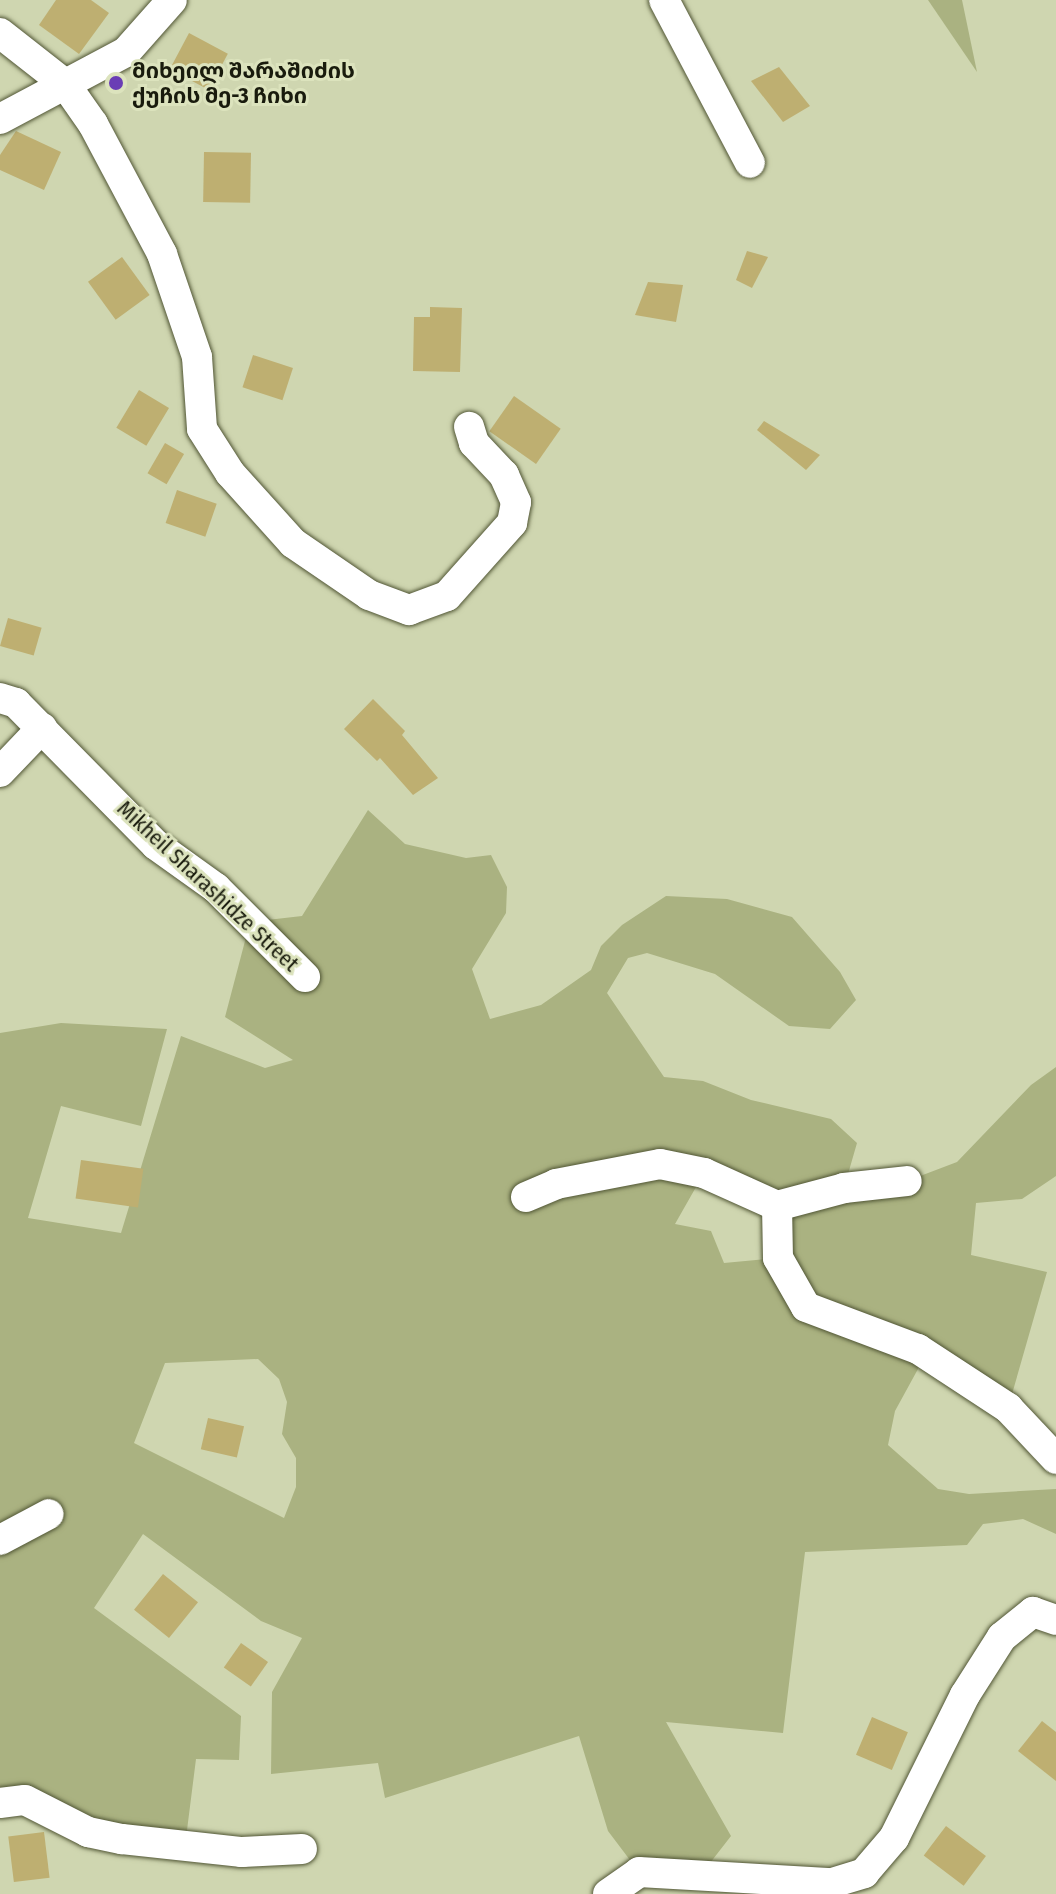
<!DOCTYPE html>
<meta charset="utf-8">
<style>
body{margin:0}
#map{position:relative;width:1056px;height:1894px;overflow:hidden;background:#cfd6b0;font-family:"Fira Sans Condensed","Noto Sans Georgian",sans-serif}
div>[style]{position:absolute}
.green>*{inset:0;background:#aab281}
.building>*{inset:0;background:#beaf71;transform-origin:0 0}
.roads{filter:drop-shadow(0 0 2px #515635) drop-shadow(0 0 2px #515635)}
.minor>*{height:30px;margin:-15px;padding:0 15px;transform-origin:15px;border-radius:15px;background:#fff}
.dots>*{width:22px;height:22px;translate:-50% -50%;box-sizing:border-box;border:4px solid #dce3bd;border-radius:50%}
span{translate:-50% -50%;white-space:nowrap;text-align:center;line-height:1.15;-webkit-text-stroke:6px #dce3bd;paint-order:stroke}
.poi-label{font-size:22px;color:#191b0d;font-weight:700}
.left{translate:0 -50%;text-align:left}
.street-label{font-size:22px;color:#191b0d}
</style>
<div id="map">
<div class="green">
<i style="clip-path:polygon(928px 0,962px 0,977px 72px)"></i>
<i style="clip-path:polygon(evenodd,368px 810px,405px 844px,466px 858px,491px 855px,507px 887px,506px 913px,472px 969px,490px 1019px,541px 1005px,591px 970px,601px 946px,622px 925px,666px 896px,727px 899px,792px 917px,840px 972px,856px 1000px,830px 1029px,789px 1026px,715px 974px,647px 953px,628px 958px,607px 993px,664px 1077px,703px 1081px,751px 1100px,831px 1119px,857px 1143px,844px 1188px,907px 1181px,957px 1162px,1031px 1085px,1056px 1067px,1056px 1176px,1022px 1199px,976px 1203px,971px 1255px,1047px 1272px,1008px 1408px,918px 1351px,918px 1369px,895px 1411px,888px 1445px,938px 1489px,969px 1494px,1056px 1489px,1056px 1534px,1023px 1519px,983px 1524px,967px 1545px,805px 1552px,783px 1733px,666px 1722px,731px 1836px,703px 1872px,639px 1872px,608px 1831px,579px 1736px,385px 1798px,378px 1763px,271px 1774px,272px 1692px,302px 1638px,261px 1621px,143px 1534px,94px 1608px,241px 1716px,239px 1760px,196px 1759px,185px 1846px,0 1803px,0 1033px,61px 1023px,167px 1029px,141px 1126px,61px 1106px,28px 1218px,121px 1233px,181px 1036px,265px 1068px,293px 1060px,225px 1017px,250px 922px,302px 916px,368px 810px,704px 1173px,777px 1206px,778px 1258px,724px 1263px,711px 1231px,675px 1224px,704px 1173px,368px 810px,258px 1359px,279px 1379px,287px 1402px,282px 1434px,296px 1458px,296px 1487px,284px 1518px,134px 1443px,165px 1363px,258px 1359px)"></i>
</div>
<div class="building">
<i style="clip-path:polygon(56px 0,91px 0,109px 13px,79px 54px,39px 25px)"></i>
<i style="left:189px;top:33px;width:44px;height:41px;rotate:28deg"></i>
<i style="clip-path:polygon(779px 67px,810px 106px,783px 122px,751px 81px)"></i>
<i style="clip-path:polygon(16px 131px,61px 152px,44px 190px,0 170px,0 155px)"></i>
<i style="left:204px;top:152px;width:47px;height:50px;rotate:1deg"></i>
<i style="clip-path:polygon(747px 251px,768px 257px,752px 288px,736px 280px)"></i>
<i style="left:122px;top:257px;width:47px;height:42px;rotate:54deg"></i>
<i style="clip-path:polygon(648px 282px,683px 285px,676px 322px,635px 315px)"></i>
<i style="clip-path:polygon(430px 307px,462px 308px,460px 372px,413px 371px,414px 317px,430px 317px)"></i>
<i style="left:253px;top:355px;width:42px;height:34px;rotate:18deg"></i>
<i style="left:139px;top:390px;width:35px;height:44px;rotate:31deg"></i>
<i style="left:514px;top:396px;width:57px;height:43px;rotate:35deg"></i>
<i style="clip-path:polygon(764px 421px,820px 455px,806px 470px,757px 430px)"></i>
<i style="left:165px;top:443px;width:22px;height:35px;rotate:30deg"></i>
<i style="left:177px;top:490px;width:42px;height:35px;rotate:19deg"></i>
<i style="left:8px;top:618px;width:35px;height:29px;rotate:16deg"></i>
<i style="clip-path:polygon(373px 699px,405px 731px,402px 735px,438px 778px,413px 795px,380px 758px,377px 761px,344px 729px)"></i>
<i style="left:81px;top:1160px;width:63px;height:39px;rotate:8deg"></i>
<i style="left:208px;top:1418px;width:37px;height:32px;rotate:13deg"></i>
<i style="left:163px;top:1574px;width:45px;height:46px;rotate:39deg"></i>
<i style="left:241px;top:1643px;width:33px;height:30px;rotate:35deg"></i>
<i style="left:872px;top:1717px;width:39px;height:41px;rotate:23deg"></i>
<i style="clip-path:polygon(1042px 1721px,1056px 1732px,1056px 1781px,1018px 1751px)"></i>
<i style="left:946px;top:1826px;width:50px;height:37px;rotate:37deg"></i>
<i style="left:44px;top:1832px;width:46px;height:36px;rotate:83deg"></i>
</div>
<div class="roads">
<div class="minor">
<i style="left:664px;top:0;width:184px;rotate:62.2deg"></i>
<i style="left:0;top:33px;width:83px;rotate:38.1deg"></i>
<i style="left:65px;top:84px;width:49px;rotate:55deg"></i>
<i style="left:93px;top:124px;width:147px;rotate:62deg"></i>
<i style="left:162px;top:254px;width:109px;rotate:71.2deg"></i>
<i style="left:197px;top:357px;width:72px;rotate:86deg"></i>
<i style="left:202px;top:429px;width:52px;rotate:57.5deg"></i>
<i style="left:230px;top:473px;width:94px;rotate:48deg"></i>
<i style="left:293px;top:543px;width:92px;rotate:34.4deg"></i>
<i style="left:369px;top:595px;width:43px;rotate:20.6deg"></i>
<i style="left:409px;top:610px;width:40px;rotate:-20.2deg"></i>
<i style="left:447px;top:596px;width:98px;rotate:-48.3deg"></i>
<i style="left:512px;top:523px;width:21px;rotate:-79deg"></i>
<i style="left:516px;top:502px;width:30px;rotate:-114deg"></i>
<i style="left:504px;top:475px;width:44px;rotate:-133.2deg"></i>
<i style="left:474px;top:443px;width:17px;rotate:-107deg"></i>
<i style="left:0;top:119px;width:143px;rotate:-28deg"></i>
<i style="left:126px;top:52px;width:69px;rotate:-48.5deg"></i>
<i style="left:0;top:698px;width:17px;rotate:17deg"></i>
<i style="left:16px;top:703px;width:199px;rotate:45.4deg"></i>
<i style="left:156px;top:845px;width:74px;rotate:35.6deg"></i>
<i style="left:216px;top:888px;width:126px;rotate:45deg"></i>
<i style="left:0;top:772px;width:61px;rotate:-46.3deg"></i>
<i style="left:526px;top:1197px;width:33px;rotate:-23deg"></i>
<i style="left:556px;top:1184px;width:106px;rotate:-10.9deg"></i>
<i style="left:660px;top:1164px;width:45px;rotate:11.6deg"></i>
<i style="left:704px;top:1173px;width:80px;rotate:24.3deg"></i>
<i style="left:777px;top:1206px;width:69px;rotate:-15deg"></i>
<i style="left:844px;top:1188px;width:63px;rotate:-6.3deg"></i>
<i style="left:777px;top:1206px;width:52px;rotate:88.9deg"></i>
<i style="left:778px;top:1258px;width:56px;rotate:60.3deg"></i>
<i style="left:806px;top:1307px;width:120px;rotate:20.6deg"></i>
<i style="left:918px;top:1349px;width:108px;rotate:33.2deg"></i>
<i style="left:1008px;top:1408px;width:70px;rotate:46.7deg"></i>
<i style="left:0;top:1540px;width:55px;rotate:-28deg"></i>
<i style="left:0;top:1803px;width:25px;rotate:-7deg"></i>
<i style="left:25px;top:1800px;width:71px;rotate:26.9deg"></i>
<i style="left:88px;top:1832px;width:35px;rotate:12deg"></i>
<i style="left:122px;top:1839px;width:121px;rotate:6.2deg"></i>
<i style="left:242px;top:1852px;width:60px;rotate:-2.9deg"></i>
<i style="left:608px;top:1894px;width:38px;rotate:-35deg"></i>
<i style="left:639px;top:1872px;width:193px;rotate:3.3deg"></i>
<i style="left:832px;top:1883px;width:34px;rotate:-17deg"></i>
<i style="left:864px;top:1873px;width:46px;rotate:-49.4deg"></i>
<i style="left:894px;top:1838px;width:160px;rotate:-63.6deg"></i>
<i style="left:965px;top:1695px;width:69px;rotate:-57.5deg"></i>
<i style="left:1002px;top:1637px;width:40px;rotate:-39deg"></i>
<i style="left:1033px;top:1612px;width:24px;rotate:19deg"></i>
</div>
</div>
<div class="dots">
<i style="left:116px;top:83px;background:#6a3db5"></i>
</div>
<div class="poi-label">
<span class="left" style="left:132px;top:83px">მიხეილ შარაშიძის<br>ქუჩის მე-3 ჩიხი</span>
</div>
<div class="street-label">
<span style="left:208px;top:886px;rotate:43deg">Mikheil Sharashidze Street</span>
</div>
</div>
